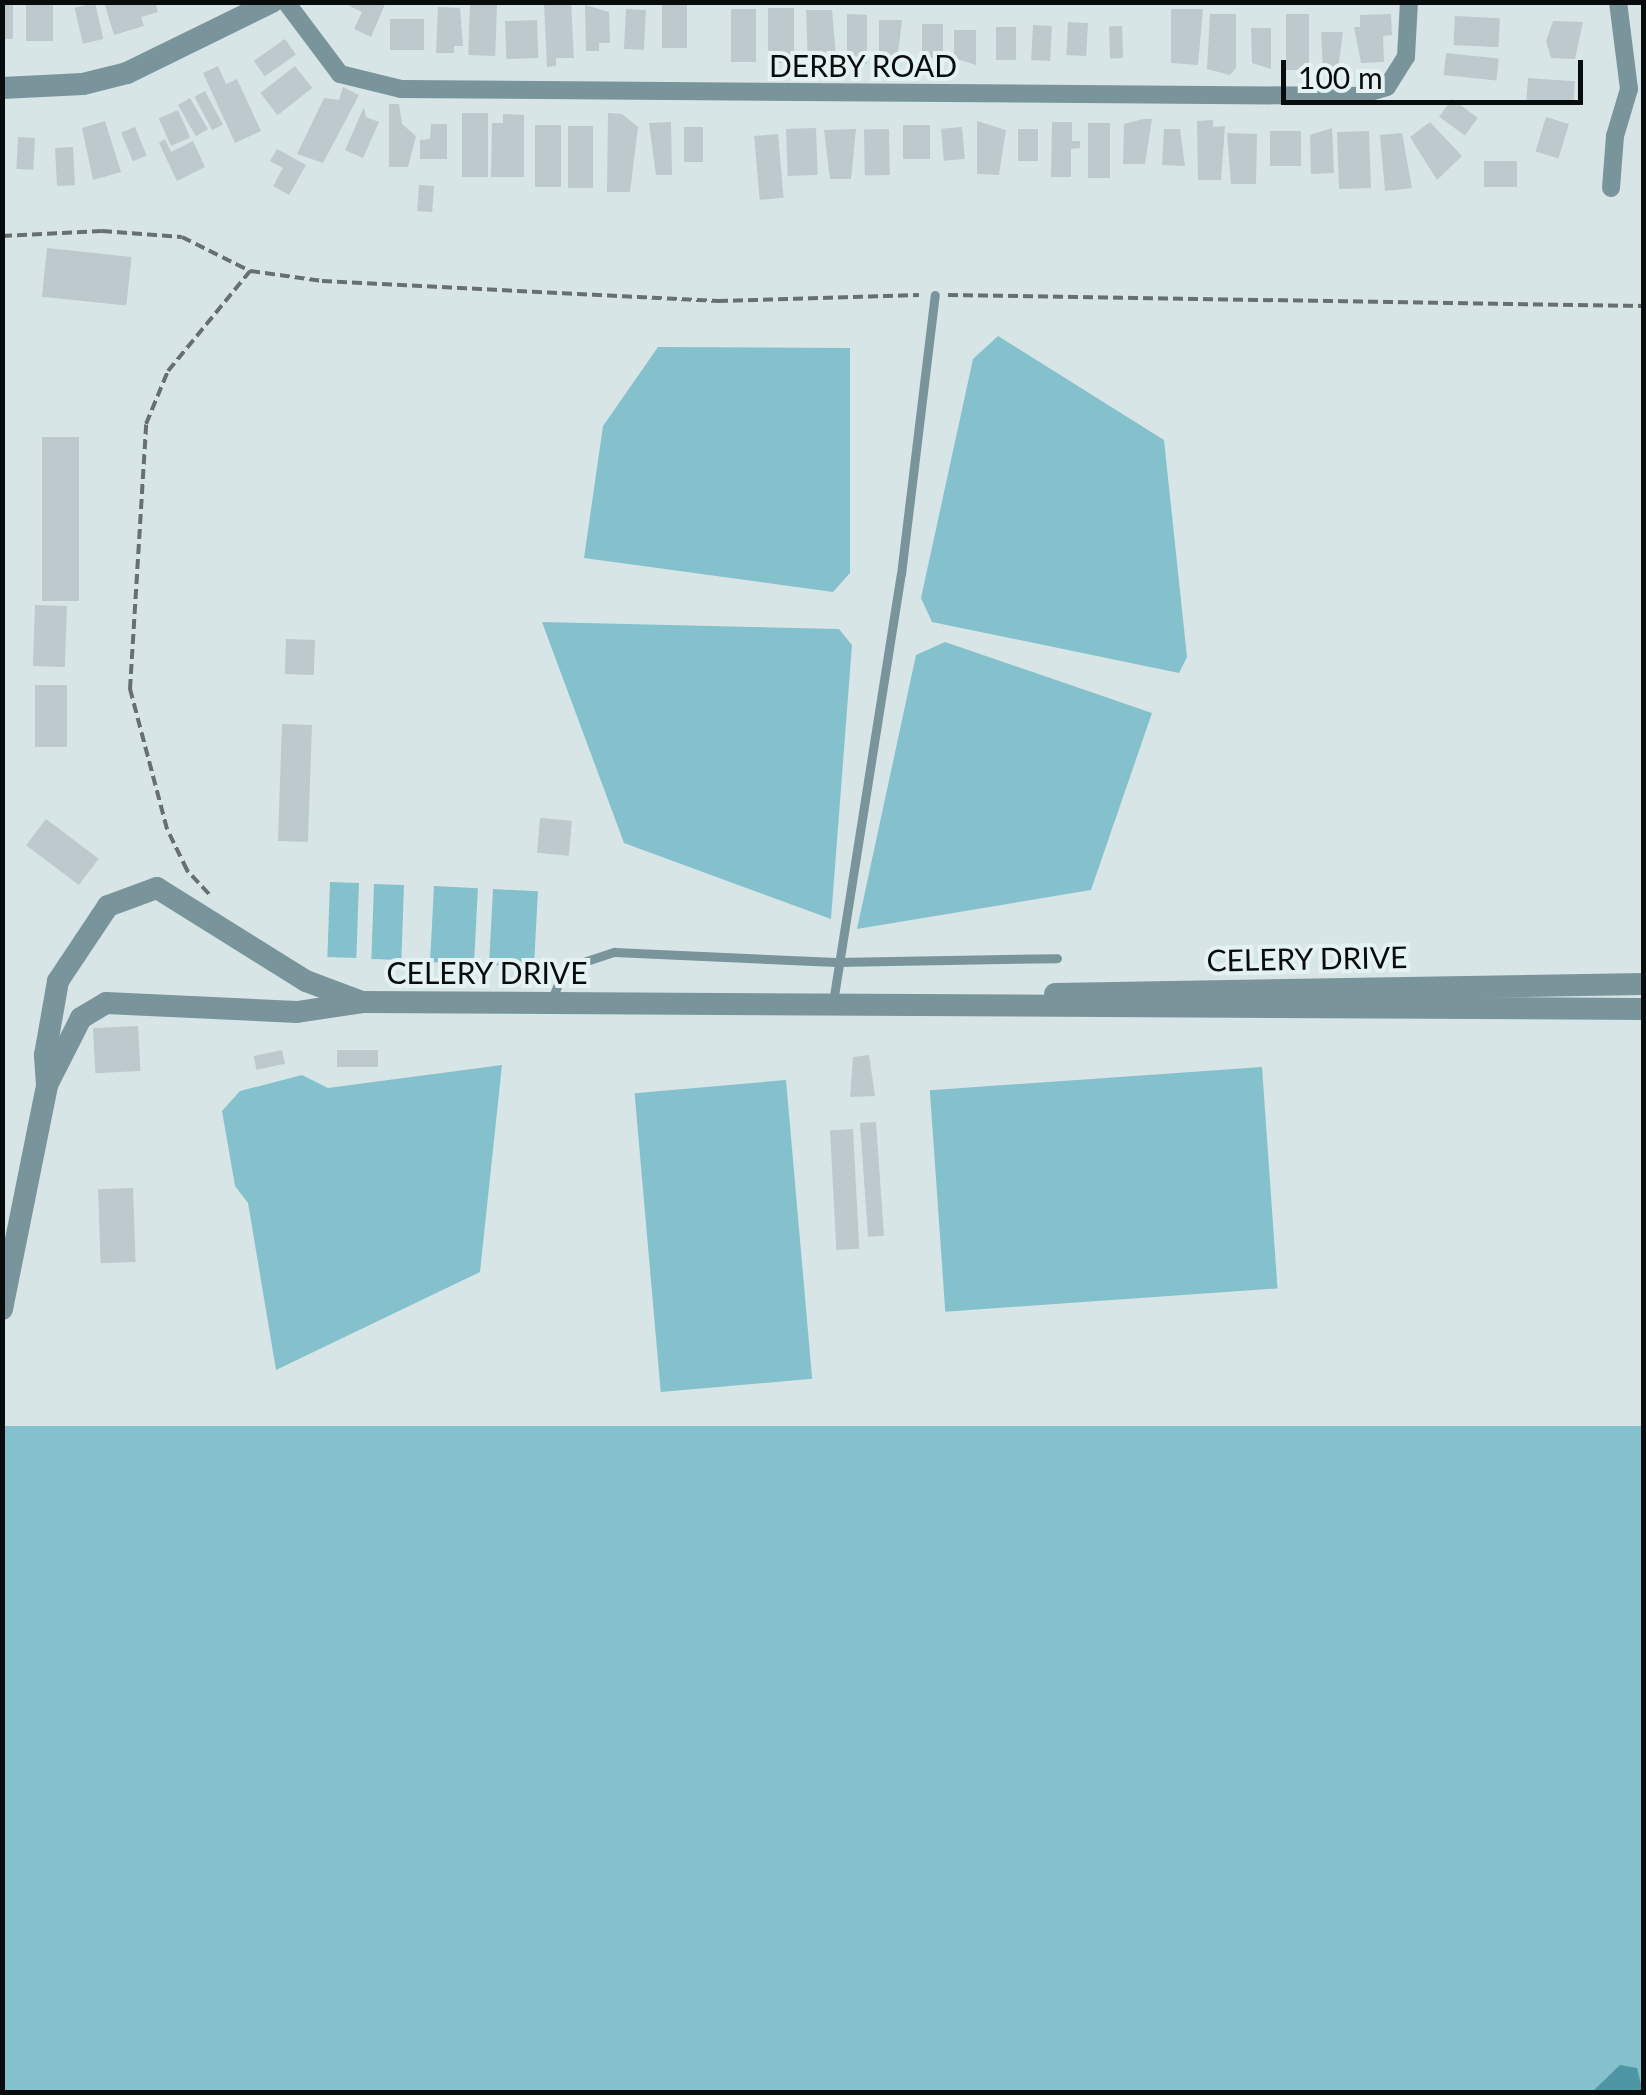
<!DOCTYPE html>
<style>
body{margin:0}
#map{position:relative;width:1646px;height:2095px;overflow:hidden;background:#d8e5e7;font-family:Lato,sans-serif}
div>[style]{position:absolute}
.green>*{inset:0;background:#85c1cd;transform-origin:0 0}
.water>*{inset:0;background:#4f96a4}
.building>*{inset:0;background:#bdc9cc;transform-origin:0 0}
.path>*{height:4px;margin-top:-2px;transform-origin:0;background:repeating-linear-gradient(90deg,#676f71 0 10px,transparent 0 15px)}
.service>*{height:9px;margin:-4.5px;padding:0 4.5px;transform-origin:4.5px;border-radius:4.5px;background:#79959b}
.minor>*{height:18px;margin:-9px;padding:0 9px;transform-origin:9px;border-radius:9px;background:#79959b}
.tertiary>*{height:22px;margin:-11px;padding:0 11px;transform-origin:11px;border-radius:11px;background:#79959b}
span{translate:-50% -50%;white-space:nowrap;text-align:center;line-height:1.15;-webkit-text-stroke:8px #e5f2f4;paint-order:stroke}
.street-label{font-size:30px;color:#080c0d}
.frame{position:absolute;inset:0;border:5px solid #080c0d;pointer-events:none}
.scale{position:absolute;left:1281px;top:60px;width:302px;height:45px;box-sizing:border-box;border:5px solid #080c0d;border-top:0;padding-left:12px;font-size:30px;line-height:35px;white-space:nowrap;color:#080c0d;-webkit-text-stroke:8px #e5f2f4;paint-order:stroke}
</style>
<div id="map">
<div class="green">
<i style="clip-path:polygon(998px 336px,1164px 440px,1187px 657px,1179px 673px,932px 622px,921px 598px,973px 359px)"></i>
<i style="clip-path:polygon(658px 347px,850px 348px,850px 573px,833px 592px,584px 558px,603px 426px)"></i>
<i style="clip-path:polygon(542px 622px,839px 629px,852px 645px,831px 919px,624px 843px)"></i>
<i style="clip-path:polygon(945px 642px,1152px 713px,1091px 890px,857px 929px,916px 655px)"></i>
<i style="left:330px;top:882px;width:29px;height:75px;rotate:2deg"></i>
<i style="left:374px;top:884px;width:30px;height:75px;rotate:2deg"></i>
<i style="left:434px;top:886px;width:44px;height:76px;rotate:3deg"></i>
<i style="left:493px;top:889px;width:45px;height:76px;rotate:3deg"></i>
<i style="clip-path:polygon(502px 1065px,480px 1272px,276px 1370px,248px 1203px,235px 1186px,222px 1111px,240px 1091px,302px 1075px,328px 1088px)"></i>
<i style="left:1262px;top:1067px;width:222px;height:333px;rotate:86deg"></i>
<i style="left:786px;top:1080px;width:300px;height:152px;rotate:85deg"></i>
<i style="left:1643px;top:1426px;width:666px;height:1641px;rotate:90deg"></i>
</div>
<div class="water">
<i style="clip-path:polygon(1620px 2065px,1637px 2068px,1643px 2092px,1592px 2092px)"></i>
</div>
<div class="building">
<i style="left:2px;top:2px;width:11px;height:37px"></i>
<i style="left:26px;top:2px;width:27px;height:39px"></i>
<i style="clip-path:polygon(104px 2px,155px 2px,158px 12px,141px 17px,144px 26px,114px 35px)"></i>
<i style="clip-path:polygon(341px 2px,386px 2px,371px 37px,354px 29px,362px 12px)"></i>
<i style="clip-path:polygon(544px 2px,571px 2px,574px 58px,556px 58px,556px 66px,547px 67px)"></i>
<i style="left:95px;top:3px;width:37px;height:21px;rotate:77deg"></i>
<i style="left:470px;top:4px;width:27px;height:51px;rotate:2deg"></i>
<i style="left:662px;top:4px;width:25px;height:44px"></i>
<i style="clip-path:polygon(585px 5px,609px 12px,610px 43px,599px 43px,599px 51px,586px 51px)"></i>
<i style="clip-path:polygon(438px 7px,460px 8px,463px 46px,454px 46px,454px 53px,436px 53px)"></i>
<i style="left:768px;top:8px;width:26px;height:55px"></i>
<i style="left:626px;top:9px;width:20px;height:40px;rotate:3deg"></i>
<i style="left:731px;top:9px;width:25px;height:53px"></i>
<i style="clip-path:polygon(1171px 9px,1203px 9px,1198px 65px,1171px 63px)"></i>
<i style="clip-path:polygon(806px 10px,832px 10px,837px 68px,808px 64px)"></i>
<i style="clip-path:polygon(847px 14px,867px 15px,867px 64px,850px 64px,847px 56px)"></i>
<i style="clip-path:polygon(1210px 14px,1236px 14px,1236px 68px,1230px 75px,1207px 69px)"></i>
<i style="left:1286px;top:14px;width:23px;height:56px"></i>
<i style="clip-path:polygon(1391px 14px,1392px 35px,1383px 36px,1384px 62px,1361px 63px,1354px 27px,1360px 27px,1360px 15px)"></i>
<i style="left:1455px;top:16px;width:45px;height:29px;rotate:3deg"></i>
<i style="left:390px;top:19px;width:34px;height:31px"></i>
<i style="left:537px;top:20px;width:38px;height:32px;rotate:88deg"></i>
<i style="clip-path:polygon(879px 20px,902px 20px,897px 62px,879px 57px)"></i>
<i style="clip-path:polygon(1553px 21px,1583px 22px,1575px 59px,1551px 58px,1546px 41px)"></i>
<i style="left:1068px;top:22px;width:20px;height:33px;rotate:3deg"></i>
<i style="left:922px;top:24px;width:21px;height:34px"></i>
<i style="left:1033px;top:25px;width:19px;height:35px;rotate:3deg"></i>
<i style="left:1122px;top:26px;width:32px;height:13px;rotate:88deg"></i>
<i style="left:996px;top:27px;width:20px;height:33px"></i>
<i style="clip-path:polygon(1251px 28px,1271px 28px,1271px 69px,1252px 63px)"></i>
<i style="clip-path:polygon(954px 30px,976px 30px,976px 65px,954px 58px)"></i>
<i style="clip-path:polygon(1321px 32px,1343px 32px,1338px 70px,1323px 70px)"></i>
<i style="left:285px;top:39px;width:19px;height:38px;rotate:55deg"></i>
<i style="left:1446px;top:53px;width:53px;height:22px;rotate:6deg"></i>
<i style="clip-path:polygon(218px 66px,226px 84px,237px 79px,261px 131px,235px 143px,203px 73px)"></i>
<i style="left:295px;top:66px;width:28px;height:44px;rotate:52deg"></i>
<i style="left:1528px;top:78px;width:47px;height:24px;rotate:4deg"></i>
<i style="clip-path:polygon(343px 87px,359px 95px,323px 163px,297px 154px,324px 98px,339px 100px)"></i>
<i style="left:205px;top:91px;width:38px;height:12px;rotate:62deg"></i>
<i style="left:190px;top:98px;width:36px;height:14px;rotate:60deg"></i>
<i style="left:1452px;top:99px;width:32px;height:22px;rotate:36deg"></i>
<i style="clip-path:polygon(389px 104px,399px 104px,402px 124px,416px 136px,408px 167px,389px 167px)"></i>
<i style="clip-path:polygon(364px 107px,366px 117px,379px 122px,363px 158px,345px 150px)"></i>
<i style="left:178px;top:110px;width:30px;height:21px;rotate:66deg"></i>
<i style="left:462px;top:113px;width:26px;height:64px"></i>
<i style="clip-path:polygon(608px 113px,622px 114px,638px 127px,630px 192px,607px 192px)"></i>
<i style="clip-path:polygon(503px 114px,524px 115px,524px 177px,491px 177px,492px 123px,503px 123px)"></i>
<i style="left:1546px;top:117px;width:24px;height:36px;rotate:17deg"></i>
<i style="clip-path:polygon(1143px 119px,1152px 119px,1145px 164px,1123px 164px,1124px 124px)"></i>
<i style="clip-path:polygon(1213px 120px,1213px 127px,1225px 126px,1221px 180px,1198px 180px,1197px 121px)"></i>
<i style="clip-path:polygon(105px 121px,121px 172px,93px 180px,82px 128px)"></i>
<i style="clip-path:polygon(977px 121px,1006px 130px,999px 175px,977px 174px)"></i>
<i style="clip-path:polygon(671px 122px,672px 175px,656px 175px,649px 123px)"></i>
<i style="clip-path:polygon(1052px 122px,1072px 122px,1072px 141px,1080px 141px,1080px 148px,1071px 149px,1071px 177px,1051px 177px)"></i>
<i style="clip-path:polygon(1430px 122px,1462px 156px,1437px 180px,1410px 137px)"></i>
<i style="left:1088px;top:123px;width:22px;height:55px"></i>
<i style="clip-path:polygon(431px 124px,447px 124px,447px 159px,420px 159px,420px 140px,430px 139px)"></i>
<i style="left:535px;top:125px;width:26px;height:62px"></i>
<i style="left:903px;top:125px;width:27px;height:34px"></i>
<i style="left:568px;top:126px;width:25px;height:62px"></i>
<i style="left:135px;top:127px;width:31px;height:15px;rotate:68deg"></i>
<i style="left:684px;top:127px;width:19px;height:35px"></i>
<i style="left:962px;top:127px;width:32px;height:21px;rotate:85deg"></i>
<i style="left:816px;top:128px;width:47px;height:30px;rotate:88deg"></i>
<i style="clip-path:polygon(1332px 128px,1334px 173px,1311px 174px,1310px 135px)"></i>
<i style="clip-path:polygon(856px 129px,851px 179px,830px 179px,824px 130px)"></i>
<i style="left:889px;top:129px;width:46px;height:25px;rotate:89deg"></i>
<i style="left:1018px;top:129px;width:20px;height:32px"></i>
<i style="clip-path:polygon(1164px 129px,1180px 129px,1185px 166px,1162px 165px)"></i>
<i style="left:1270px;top:131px;width:31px;height:35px"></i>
<i style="left:1369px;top:131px;width:57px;height:32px;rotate:88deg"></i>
<i style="clip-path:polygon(1227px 133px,1257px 134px,1256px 184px,1231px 184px)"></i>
<i style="clip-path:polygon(1402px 133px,1412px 188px,1385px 191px,1380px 135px)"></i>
<i style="left:778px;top:134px;width:64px;height:24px;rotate:85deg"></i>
<i style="left:18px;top:137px;width:17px;height:32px;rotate:3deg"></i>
<i style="clip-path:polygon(165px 139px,171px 152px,193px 141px,205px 167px,177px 181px,159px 143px)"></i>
<i style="left:73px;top:147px;width:38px;height:18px;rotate:87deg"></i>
<i style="clip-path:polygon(277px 149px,306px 165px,289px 195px,273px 186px,283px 168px,270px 161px)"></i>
<i style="left:1484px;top:161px;width:33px;height:26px"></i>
<i style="left:419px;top:185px;width:15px;height:26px;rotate:4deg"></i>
<i style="left:47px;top:248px;width:85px;height:49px;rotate:6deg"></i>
<i style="left:42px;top:437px;width:37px;height:164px"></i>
<i style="left:35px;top:605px;width:32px;height:61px;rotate:2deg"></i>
<i style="left:286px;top:639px;width:29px;height:35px;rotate:2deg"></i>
<i style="left:35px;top:685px;width:32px;height:62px"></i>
<i style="left:282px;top:724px;width:30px;height:117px;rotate:2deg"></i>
<i style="left:540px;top:818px;width:32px;height:35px;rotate:5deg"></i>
<i style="left:46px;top:819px;width:66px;height:33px;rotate:37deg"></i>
<i style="left:138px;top:1026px;width:45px;height:45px;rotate:87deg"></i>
<i style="left:282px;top:1050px;width:14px;height:29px;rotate:78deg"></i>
<i style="left:378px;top:1050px;width:17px;height:41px;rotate:90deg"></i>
<i style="clip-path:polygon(869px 1055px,875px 1096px,850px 1097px,853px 1057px)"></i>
<i style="left:876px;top:1122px;width:114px;height:16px;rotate:86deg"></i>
<i style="left:853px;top:1129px;width:120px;height:23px;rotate:87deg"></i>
<i style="left:133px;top:1188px;width:74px;height:35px;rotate:88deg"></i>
</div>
<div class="path">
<i style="left:2px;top:236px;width:100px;rotate:-2.9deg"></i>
<i style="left:102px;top:231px;width:80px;rotate:4.3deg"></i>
<i style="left:182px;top:237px;width:76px;rotate:26.6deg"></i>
<i style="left:250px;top:271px;width:73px;rotate:7.9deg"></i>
<i style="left:322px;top:281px;width:397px;rotate:2.9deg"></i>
<i style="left:718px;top:301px;width:201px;rotate:-1.7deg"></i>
<i style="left:948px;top:295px;width:696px;rotate:0.91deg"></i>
<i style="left:209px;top:894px;width:33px;rotate:-133deg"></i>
<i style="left:187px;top:870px;width:46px;rotate:-116deg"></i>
<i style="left:167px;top:829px;width:145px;rotate:-104.8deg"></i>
<i style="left:130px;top:689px;width:265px;rotate:-86.5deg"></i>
<i style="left:146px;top:424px;width:57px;rotate:-67.5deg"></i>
<i style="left:168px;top:371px;width:129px;rotate:-50.6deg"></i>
</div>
<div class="service">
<i style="left:551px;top:1001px;width:36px;rotate:-67deg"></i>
<i style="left:565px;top:968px;width:52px;rotate:-18.1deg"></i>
<i style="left:614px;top:952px;width:222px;rotate:2.6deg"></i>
<i style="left:836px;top:962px;width:221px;rotate:-1deg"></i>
<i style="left:833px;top:1002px;width:433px;rotate:-81deg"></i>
<i style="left:901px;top:574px;width:281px;rotate:-83.1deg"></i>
</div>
<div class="minor">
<i style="left:286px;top:2px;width:90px;rotate:53.1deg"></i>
<i style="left:340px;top:74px;width:63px;rotate:13.8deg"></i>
<i style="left:401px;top:89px;width:955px;rotate:0.42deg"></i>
<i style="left:1356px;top:96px;width:32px;rotate:-16deg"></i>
<i style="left:1387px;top:87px;width:36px;rotate:-58deg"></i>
<i style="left:1406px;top:57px;width:55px;rotate:-86.9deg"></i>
<i style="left:1611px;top:188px;width:52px;rotate:-85.6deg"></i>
<i style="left:1615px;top:136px;width:49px;rotate:-73.4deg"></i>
<i style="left:1629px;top:89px;width:88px;rotate:-97.2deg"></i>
</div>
<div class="tertiary">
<i style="left:2px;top:88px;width:81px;rotate:-2.8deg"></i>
<i style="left:83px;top:84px;width:45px;rotate:-14deg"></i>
<i style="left:127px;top:73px;width:161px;rotate:-26.1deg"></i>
<i style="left:1055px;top:994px;width:589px;rotate:-0.97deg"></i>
<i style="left:47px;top:1085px;width:75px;rotate:-63.1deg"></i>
<i style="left:81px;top:1018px;width:29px;rotate:-31deg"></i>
<i style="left:106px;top:1003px;width:191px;rotate:2.7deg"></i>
<i style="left:297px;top:1012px;width:66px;rotate:-8.7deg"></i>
<i style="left:362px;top:1002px;width:1282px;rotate:0.31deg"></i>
<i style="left:2px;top:1309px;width:228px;rotate:-78.6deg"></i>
<i style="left:47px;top:1085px;width:30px;rotate:-94deg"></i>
<i style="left:45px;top:1055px;width:75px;rotate:-80deg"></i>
<i style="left:58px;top:981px;width:90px;rotate:-56.3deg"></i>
<i style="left:108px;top:906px;width:52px;rotate:-20.2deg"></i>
<i style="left:157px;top:888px;width:176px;rotate:32deg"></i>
<i style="left:306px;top:981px;width:57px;rotate:20.7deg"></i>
</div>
<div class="street-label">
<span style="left:863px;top:65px">DERBY ROAD</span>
<span style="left:1307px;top:958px;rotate:-1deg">CELERY DRIVE</span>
<span style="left:487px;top:972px">CELERY DRIVE</span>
</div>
<div class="frame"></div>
<div class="scale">100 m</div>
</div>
